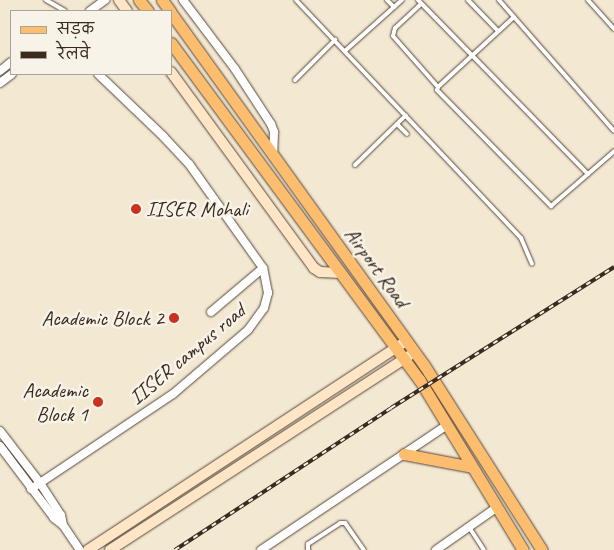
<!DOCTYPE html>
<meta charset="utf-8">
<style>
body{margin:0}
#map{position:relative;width:614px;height:550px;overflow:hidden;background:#f3e8d2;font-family:Caveat,"Playpen Sans Deva",sans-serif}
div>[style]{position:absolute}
.roads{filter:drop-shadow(0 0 1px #574639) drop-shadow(0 0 1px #574639)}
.lane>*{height:4px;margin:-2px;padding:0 2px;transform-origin:2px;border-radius:2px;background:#fff}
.street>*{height:8px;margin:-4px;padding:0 4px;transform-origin:4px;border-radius:4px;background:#fff}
.secondary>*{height:10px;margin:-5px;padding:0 5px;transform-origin:5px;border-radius:5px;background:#fee5c5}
.primary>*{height:11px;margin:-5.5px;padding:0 5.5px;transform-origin:5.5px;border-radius:5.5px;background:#fcbd6f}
.rail>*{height:4px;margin-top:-2px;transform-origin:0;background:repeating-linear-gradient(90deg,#f7f3e8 0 5.5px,#3b2a1e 0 11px);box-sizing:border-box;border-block:1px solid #3b2a1e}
.dots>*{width:14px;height:14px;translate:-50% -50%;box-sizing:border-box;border:2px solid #f7f3e8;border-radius:50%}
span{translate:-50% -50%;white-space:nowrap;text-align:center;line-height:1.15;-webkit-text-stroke:5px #f7f3e8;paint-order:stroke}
.poi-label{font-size:21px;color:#3b2a1e}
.left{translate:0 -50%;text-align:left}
.right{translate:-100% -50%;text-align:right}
.street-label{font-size:21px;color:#3b2a1e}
.legend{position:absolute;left:10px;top:10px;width:162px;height:65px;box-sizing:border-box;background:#f7f3e8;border:1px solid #aca397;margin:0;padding:6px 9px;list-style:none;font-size:15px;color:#3b2a1e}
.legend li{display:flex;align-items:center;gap:10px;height:25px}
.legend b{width:25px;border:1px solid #aca397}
</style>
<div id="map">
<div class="roads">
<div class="lane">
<i style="left:46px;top:0;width:22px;rotate:30deg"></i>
<i style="left:296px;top:0;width:328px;rotate:46.6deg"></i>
<i style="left:521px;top:238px;width:28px;rotate:67deg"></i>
<i style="left:387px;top:0;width:10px;rotate:45deg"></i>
<i style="left:418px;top:0;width:243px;rotate:45.7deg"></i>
<i style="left:588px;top:174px;width:35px;rotate:-41deg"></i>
<i style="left:468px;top:0;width:43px;rotate:45.9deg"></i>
<i style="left:499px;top:0;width:174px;rotate:48.7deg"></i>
<i style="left:588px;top:0;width:39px;rotate:48deg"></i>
<i style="left:421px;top:4px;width:35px;rotate:137deg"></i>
<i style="left:395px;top:28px;width:8px;rotate:104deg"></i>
<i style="left:393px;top:36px;width:68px;rotate:48.6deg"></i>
<i style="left:514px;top:17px;width:103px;rotate:137.4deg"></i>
<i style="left:438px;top:87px;width:3px;rotate:108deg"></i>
<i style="left:437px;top:90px;width:163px;rotate:45.5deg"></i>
<i style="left:551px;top:206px;width:49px;rotate:-40.9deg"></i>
<i style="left:346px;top:50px;width:75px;rotate:-41.8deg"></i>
<i style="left:295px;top:80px;width:57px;rotate:-45deg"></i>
<i style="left:397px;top:124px;width:14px;rotate:45deg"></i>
<i style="left:355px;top:165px;width:71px;rotate:-44.4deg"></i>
<i style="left:469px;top:527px;width:27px;rotate:57deg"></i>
<i style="left:308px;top:550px;width:6px;rotate:-90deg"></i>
<i style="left:308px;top:544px;width:38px;rotate:-33deg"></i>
<i style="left:340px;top:523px;width:5px"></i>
<i style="left:345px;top:523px;width:33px;rotate:55deg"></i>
</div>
<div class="street">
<i style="left:183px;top:0;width:86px;rotate:53deg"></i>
<i style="left:235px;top:69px;width:66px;rotate:56.8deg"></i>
<i style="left:271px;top:124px;width:9px;rotate:69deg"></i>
<i style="left:274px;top:132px;width:24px;rotate:92deg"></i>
<i style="left:90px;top:11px;width:19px;rotate:-36deg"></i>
<i style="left:0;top:71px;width:14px;rotate:-39deg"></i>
<i style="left:0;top:83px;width:15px;rotate:-37deg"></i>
<i style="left:211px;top:312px;width:68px;rotate:-40.2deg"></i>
<i style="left:0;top:431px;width:66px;rotate:52.4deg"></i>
<i style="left:40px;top:483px;width:38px;rotate:57deg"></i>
<i style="left:61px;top:515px;width:10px;rotate:79deg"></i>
<i style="left:0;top:446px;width:90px;rotate:53.1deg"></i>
<i style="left:54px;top:518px;width:11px;rotate:38deg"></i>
<i style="left:63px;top:525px;width:30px;rotate:56deg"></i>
<i style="left:31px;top:489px;width:171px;rotate:-33.8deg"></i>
<i style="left:173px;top:394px;width:99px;rotate:-40.5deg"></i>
<i style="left:248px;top:330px;width:27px;rotate:-54deg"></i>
<i style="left:264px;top:308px;width:16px;rotate:-75deg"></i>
<i style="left:268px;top:293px;width:25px;rotate:-101deg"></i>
<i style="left:263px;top:268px;width:128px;rotate:-125.4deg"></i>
<i style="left:189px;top:164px;width:37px;rotate:-133deg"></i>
<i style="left:164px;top:137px;width:91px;rotate:-136.3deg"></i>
<i style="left:261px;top:550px;width:224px;rotate:-33.9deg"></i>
<i style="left:436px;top:550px;width:73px;rotate:-35deg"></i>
</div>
<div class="secondary">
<i style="left:119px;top:0;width:14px;rotate:54deg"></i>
<i style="left:171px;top:72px;width:243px;rotate:53.9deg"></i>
<i style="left:314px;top:268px;width:7px;rotate:34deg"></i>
<i style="left:320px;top:272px;width:21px;rotate:3deg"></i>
<i style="left:88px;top:550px;width:376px;rotate:-33.3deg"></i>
<i style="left:110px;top:550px;width:356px;rotate:-33deg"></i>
</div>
<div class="primary">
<i style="left:139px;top:0;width:14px;rotate:51deg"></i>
<i style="left:162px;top:0;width:14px;rotate:54deg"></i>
<i style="left:171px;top:13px;width:433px;rotate:54.3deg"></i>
<i style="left:424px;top:365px;width:219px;rotate:57.5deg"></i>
<i style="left:171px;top:43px;width:418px;rotate:53.6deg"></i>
<i style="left:419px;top:379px;width:200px;rotate:58.7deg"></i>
<i style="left:404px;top:454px;width:69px;rotate:10.8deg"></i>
</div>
</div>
<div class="rail">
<i style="left:175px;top:550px;width:258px;rotate:-33.3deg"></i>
<i style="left:391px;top:408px;width:264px;rotate:-32.3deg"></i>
</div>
<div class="dots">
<i style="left:136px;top:209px;background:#c8321e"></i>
<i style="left:174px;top:318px;background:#c8321e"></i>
<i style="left:98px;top:402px;background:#c8321e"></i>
</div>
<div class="poi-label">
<span class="left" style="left:146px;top:209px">IISER Mohali</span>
<span class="right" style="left:164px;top:318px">Academic Block 2</span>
<span class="right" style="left:88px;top:402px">Academic<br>Block 1</span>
</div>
<div class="street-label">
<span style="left:377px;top:267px;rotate:54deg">Airport Road</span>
<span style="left:187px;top:354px;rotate:-40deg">IISER campus road</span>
</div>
<ul class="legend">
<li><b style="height:6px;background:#fcbd6f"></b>सड़क</li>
<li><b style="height:6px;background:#3b2a1e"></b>रेलवे</li>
</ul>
</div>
